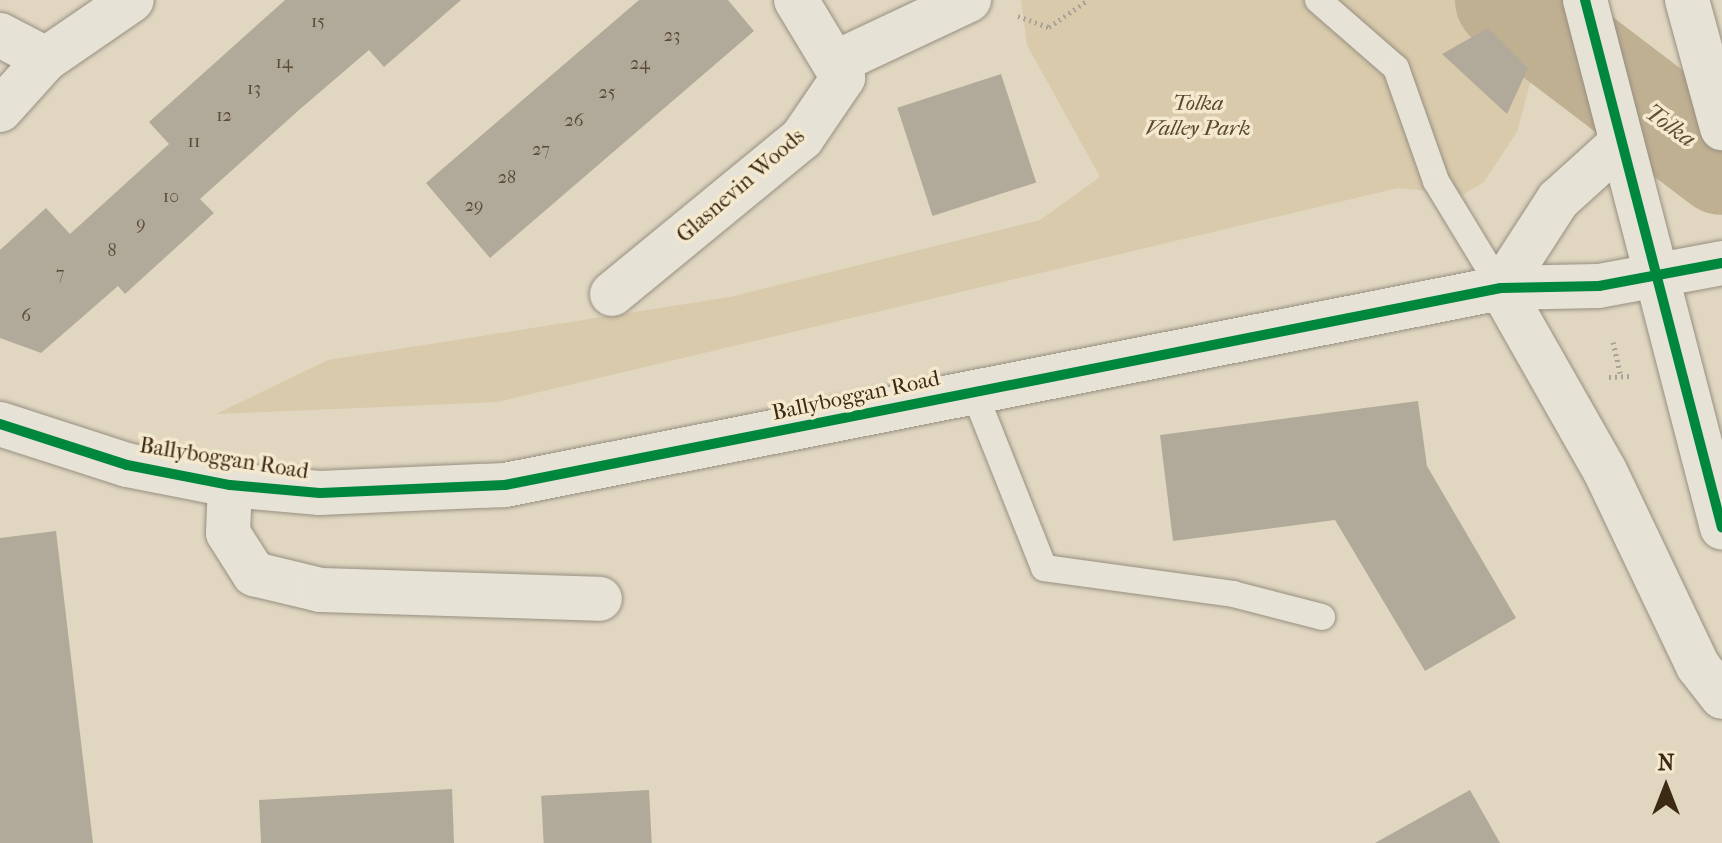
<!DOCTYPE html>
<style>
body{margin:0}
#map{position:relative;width:1722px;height:843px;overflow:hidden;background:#e1d7c1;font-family:"IM FELL French Canon",serif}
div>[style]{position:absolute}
.green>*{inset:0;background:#d8caab}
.river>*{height:102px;margin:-51px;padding:0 51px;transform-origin:51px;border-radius:51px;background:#c0b092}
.building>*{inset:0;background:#b1a999;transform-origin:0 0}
.path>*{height:5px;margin-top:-2.5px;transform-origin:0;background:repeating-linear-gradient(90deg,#a8a298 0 2px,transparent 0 6px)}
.roads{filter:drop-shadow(0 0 2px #978f80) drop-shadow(0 0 2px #978f80)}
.lane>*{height:26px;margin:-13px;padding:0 13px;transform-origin:13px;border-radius:13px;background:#e7e2d6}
.street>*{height:44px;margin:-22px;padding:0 22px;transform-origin:22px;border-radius:22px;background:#e7e2d6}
.secondary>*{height:44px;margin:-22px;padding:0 22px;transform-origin:22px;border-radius:22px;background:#e7e2d6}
.cycleway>*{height:10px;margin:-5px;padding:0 5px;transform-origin:5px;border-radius:5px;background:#00873e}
span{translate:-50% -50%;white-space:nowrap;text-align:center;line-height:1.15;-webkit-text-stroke:7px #f4e9ce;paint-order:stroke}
.number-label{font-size:18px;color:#5a4a36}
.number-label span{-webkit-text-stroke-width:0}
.park-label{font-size:22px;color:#5a482f;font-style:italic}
.street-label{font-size:22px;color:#3d2a15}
.water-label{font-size:24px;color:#604d34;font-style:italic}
.north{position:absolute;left:1626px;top:747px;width:80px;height:80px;-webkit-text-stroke:6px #f4e9ce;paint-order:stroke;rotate:0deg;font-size:22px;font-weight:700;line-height:32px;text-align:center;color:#3d2a15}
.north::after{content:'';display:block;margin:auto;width:28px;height:36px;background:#3d2a15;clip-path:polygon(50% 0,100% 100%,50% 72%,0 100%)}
</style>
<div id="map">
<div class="green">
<i style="clip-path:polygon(1021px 0,1523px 0,1537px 58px,1517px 132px,1484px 182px,1464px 194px,1398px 188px,498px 402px,216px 414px,328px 360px,730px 297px,1040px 220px,1100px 177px,1027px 45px)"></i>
</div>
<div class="river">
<i style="left:1506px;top:0;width:271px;rotate:37.2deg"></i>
</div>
<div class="building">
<i style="clip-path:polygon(285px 0,461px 0,384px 67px,369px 50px,299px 110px,200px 199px,214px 213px,125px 294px,118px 286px,41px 353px,0 338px,0 250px,46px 208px,70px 234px,169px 144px,149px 122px)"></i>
<i style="clip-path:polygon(639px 0,728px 0,754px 31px,490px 258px,426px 183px)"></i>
<i style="clip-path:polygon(1488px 28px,1528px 68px,1507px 114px,1442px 54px)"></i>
<i style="left:1001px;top:74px;width:114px;height:109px;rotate:72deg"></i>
<i style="clip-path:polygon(1418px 401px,1427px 466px,1516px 618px,1425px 671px,1335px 520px,1173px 541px,1160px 435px)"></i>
<i style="clip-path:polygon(56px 531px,93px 843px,0 843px,0 538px)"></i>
<i style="clip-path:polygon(452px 789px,454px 843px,261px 843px,259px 800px)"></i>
<i style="left:649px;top:790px;width:53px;height:108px;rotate:87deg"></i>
<i style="clip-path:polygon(1470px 790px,1500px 843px,1375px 843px)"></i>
</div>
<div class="path">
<i style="left:1018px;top:16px;width:33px;rotate:20deg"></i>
<i style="left:1049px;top:27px;width:47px;rotate:-34.7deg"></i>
<i style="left:1613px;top:342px;width:32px;rotate:77deg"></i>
<i style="left:1609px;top:377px;width:21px;rotate:-3deg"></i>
</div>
<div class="roads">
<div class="lane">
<i style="left:1318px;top:0;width:103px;rotate:41.1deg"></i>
<i style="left:1396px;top:68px;width:120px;rotate:70.5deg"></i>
<i style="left:1436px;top:181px;width:125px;rotate:58.7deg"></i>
<i style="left:974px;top:392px;width:189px;rotate:68.3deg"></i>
<i style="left:1044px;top:568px;width:191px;rotate:7.8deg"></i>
<i style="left:1233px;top:594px;width:92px;rotate:14.5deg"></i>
</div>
<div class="street">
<i style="left:0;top:35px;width:52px;rotate:27.6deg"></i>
<i style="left:837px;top:62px;width:146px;rotate:-25.2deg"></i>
<i style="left:0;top:110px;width:69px;rotate:-48deg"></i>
<i style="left:46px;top:59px;width:104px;rotate:-34.5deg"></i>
<i style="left:612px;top:294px;width:246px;rotate:-39.4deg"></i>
<i style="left:802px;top:138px;width:73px;rotate:-55.7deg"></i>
<i style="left:843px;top:78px;width:91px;rotate:-121.1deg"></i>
<i style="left:230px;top:485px;width:48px;rotate:92.4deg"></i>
<i style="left:228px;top:533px;width:49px;rotate:57.6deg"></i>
<i style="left:254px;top:574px;width:68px;rotate:13.6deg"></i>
<i style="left:320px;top:590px;width:280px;rotate:1.8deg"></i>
</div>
<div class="secondary">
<i style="left:1585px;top:0;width:545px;rotate:75.45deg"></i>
<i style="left:1687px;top:0;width:133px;rotate:74.7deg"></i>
<i style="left:1501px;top:288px;width:210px;rotate:60.4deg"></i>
<i style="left:1605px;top:471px;width:216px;rotate:64.5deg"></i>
<i style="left:1698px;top:666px;width:39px;rotate:52deg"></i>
<i style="left:1501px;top:288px;width:105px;rotate:-57.1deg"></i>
<i style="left:1558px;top:200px;width:86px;rotate:-42.2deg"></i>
<i style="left:0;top:424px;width:133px;rotate:17.9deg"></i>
<i style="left:127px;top:465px;width:105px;rotate:11deg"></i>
<i style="left:230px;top:485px;width:90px;rotate:5.1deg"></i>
<i style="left:320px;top:493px;width:185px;rotate:-2.5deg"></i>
<i style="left:505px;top:485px;width:1015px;rotate:-11.19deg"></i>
<i style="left:1501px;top:288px;width:98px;rotate:-1.2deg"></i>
<i style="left:1599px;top:286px;width:125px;rotate:-10.6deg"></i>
</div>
</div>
<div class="cycleway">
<i style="left:1585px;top:0;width:545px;rotate:75.45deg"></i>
<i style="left:0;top:424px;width:133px;rotate:17.9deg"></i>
<i style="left:127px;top:465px;width:105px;rotate:11deg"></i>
<i style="left:230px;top:485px;width:90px;rotate:5.1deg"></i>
<i style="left:320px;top:493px;width:185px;rotate:-2.5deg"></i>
<i style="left:505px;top:485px;width:1015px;rotate:-11.19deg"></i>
<i style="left:1501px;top:288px;width:98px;rotate:-1.2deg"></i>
<i style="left:1599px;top:286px;width:125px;rotate:-10.6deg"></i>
</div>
<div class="number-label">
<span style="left:318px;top:22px">15</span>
<span style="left:672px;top:36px">23</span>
<span style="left:284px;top:63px">14</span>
<span style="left:640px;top:64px">24</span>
<span style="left:254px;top:89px">13</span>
<span style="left:607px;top:93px">25</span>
<span style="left:224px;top:116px">12</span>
<span style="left:574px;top:121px">26</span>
<span style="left:194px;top:142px">11</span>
<span style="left:541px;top:150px">27</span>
<span style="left:507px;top:178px">28</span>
<span style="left:171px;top:197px">10</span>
<span style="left:474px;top:206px">29</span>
<span style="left:141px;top:224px">9</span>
<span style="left:112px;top:251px">8</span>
<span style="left:60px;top:274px">7</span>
<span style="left:26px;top:316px">6</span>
</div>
<div class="park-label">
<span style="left:1198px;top:116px">Tolka<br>Valley Park</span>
</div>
<div class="street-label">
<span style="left:741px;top:186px;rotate:-41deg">Glasnevin Woods</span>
<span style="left:856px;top:396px;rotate:-12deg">Ballyboggan Road</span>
<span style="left:224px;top:459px;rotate:9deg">Ballyboggan Road</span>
</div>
<div class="water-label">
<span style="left:1670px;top:126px;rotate:36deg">Tolka</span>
</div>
<div class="north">N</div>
</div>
